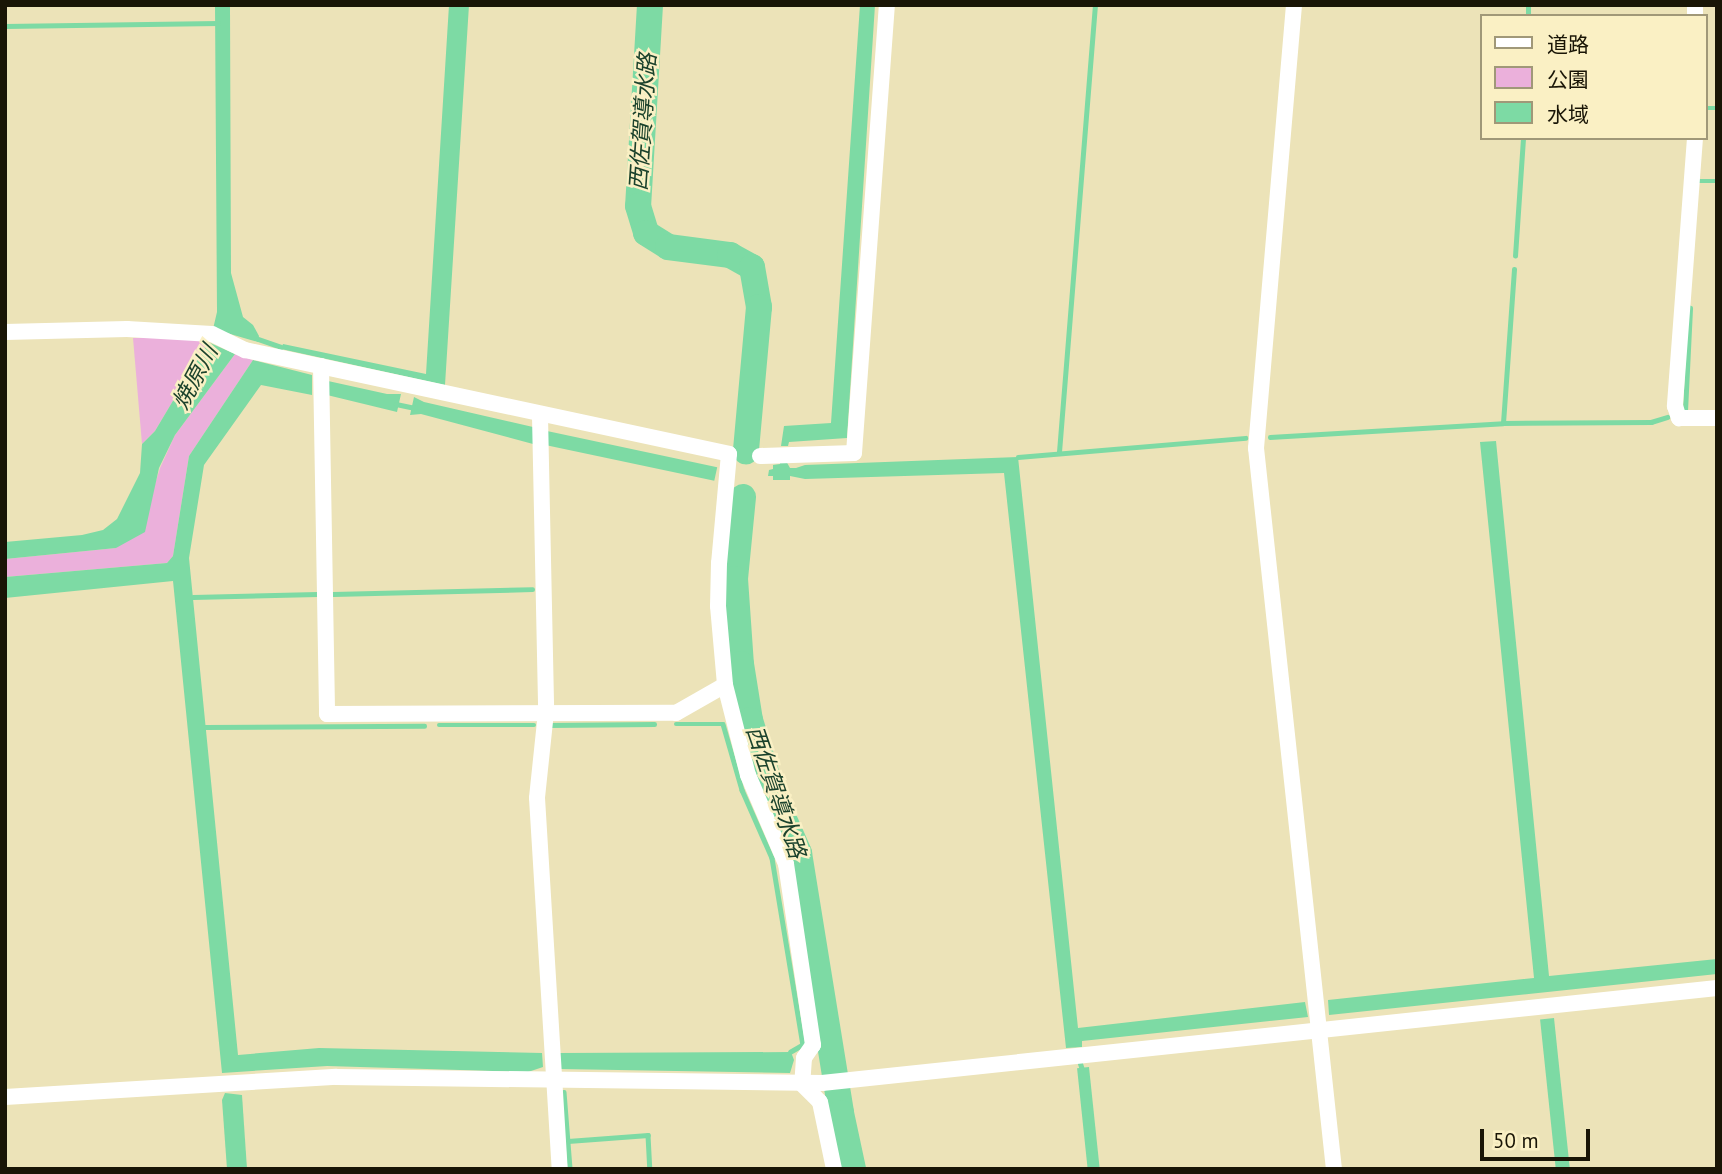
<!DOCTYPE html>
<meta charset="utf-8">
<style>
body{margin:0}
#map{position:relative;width:1722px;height:1174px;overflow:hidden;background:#ece3b8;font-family:"PT Sans","Noto Sans JP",sans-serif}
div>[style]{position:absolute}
.green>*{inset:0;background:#ebb0db}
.water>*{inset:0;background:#7ddaa4;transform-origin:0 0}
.stream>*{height:4.5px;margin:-2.25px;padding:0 2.25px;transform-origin:2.25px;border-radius:2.25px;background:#7ddaa4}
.river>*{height:26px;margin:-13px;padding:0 13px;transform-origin:13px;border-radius:13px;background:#7ddaa4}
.minor>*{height:16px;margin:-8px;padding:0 8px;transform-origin:8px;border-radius:8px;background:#fff}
span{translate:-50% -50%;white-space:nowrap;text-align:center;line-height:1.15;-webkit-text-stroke:5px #faf0c4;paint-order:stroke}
.water-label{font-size:23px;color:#1b422c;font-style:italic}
.frame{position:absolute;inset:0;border:7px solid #191506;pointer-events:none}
.legend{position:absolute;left:1480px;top:14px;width:228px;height:126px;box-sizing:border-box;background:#faf0c4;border:2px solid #a09878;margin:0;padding:9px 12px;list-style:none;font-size:21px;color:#191506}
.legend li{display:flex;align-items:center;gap:14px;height:35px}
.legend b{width:35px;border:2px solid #a09878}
.scale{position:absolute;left:1480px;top:1129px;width:110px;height:32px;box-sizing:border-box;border:4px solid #191506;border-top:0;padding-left:9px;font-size:21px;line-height:24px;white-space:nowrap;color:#191506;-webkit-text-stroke:5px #faf0c4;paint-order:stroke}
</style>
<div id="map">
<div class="green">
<i style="clip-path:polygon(186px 337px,208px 342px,155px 431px,142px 444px,133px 338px)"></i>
<i style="clip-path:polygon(235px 354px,253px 360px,189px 456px,173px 556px,167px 563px,5px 577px,5px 559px,116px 548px,151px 497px,160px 468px,175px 435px)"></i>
</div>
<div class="water">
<i style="clip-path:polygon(215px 5px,230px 5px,231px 273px,243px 317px,253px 325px,259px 336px,258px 342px,213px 329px,217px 312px)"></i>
<i style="clip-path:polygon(449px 5px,469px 5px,445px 385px,281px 349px,283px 344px,426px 374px)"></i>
<i style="clip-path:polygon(860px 5px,875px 5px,847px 438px,789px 442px,788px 446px,781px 446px,784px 426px,831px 423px)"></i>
<i style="clip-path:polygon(208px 342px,235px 354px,175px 435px,159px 468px,145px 532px,116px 548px,5px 559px,5px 542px,82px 535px,103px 530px,117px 519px,140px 473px,142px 444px,155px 431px)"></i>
<i style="clip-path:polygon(253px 360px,312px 375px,312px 395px,261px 385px,204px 465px,189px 558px,238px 1055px,319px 1048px,542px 1053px,543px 1067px,528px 1072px,327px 1066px,222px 1073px,173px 581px,5px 598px,5px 577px,167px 563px,173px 556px,189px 456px)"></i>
<i style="clip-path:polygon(328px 381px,387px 394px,401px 394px,397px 412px,327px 395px)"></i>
<i style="clip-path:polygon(414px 397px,424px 402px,533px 427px,533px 444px,421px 414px,410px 415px)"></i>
<i style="left:547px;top:431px;width:174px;height:14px;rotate:12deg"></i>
<i style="clip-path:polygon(1496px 441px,1549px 976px,1717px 959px,1717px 974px,1329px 1015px,1328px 1000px,1534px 978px,1480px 442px)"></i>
<i style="clip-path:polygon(1018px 457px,1078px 1028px,1305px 1002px,1308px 1017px,1082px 1041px,1082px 1047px,1066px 1048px,1004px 473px,805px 479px,790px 476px,790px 480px,773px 480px,773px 476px,768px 476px,769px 470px,773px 469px,773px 465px,780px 464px,780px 459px,785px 459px,790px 468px,796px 468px,805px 465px)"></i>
<i style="left:1554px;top:1018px;width:152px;height:14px;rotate:84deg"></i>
<i style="clip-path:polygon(791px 1052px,794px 1060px,790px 1073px,560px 1069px,560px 1053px)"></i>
<i style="left:1089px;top:1067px;width:103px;height:12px;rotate:84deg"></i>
<i style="clip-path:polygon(225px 1093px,242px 1095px,247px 1169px,227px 1169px,222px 1100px)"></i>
</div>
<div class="stream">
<i style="left:1528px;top:16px;width:11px;rotate:-90deg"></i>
<i style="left:5px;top:26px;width:213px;rotate:-0.8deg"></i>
<i style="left:1706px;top:108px;width:11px"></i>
<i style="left:1697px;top:181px;width:20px"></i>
<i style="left:1515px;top:256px;width:118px;rotate:-86.1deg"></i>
<i style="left:258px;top:339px;width:24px;rotate:19deg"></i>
<i style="left:396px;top:404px;width:19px;rotate:12deg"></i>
<i style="left:1685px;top:411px;width:103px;rotate:-87.2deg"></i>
<i style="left:1503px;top:423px;width:154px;rotate:-85.9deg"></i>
<i style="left:1270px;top:437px;width:233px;rotate:-3.4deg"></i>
<i style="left:1503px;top:423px;width:148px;rotate:-0.4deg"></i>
<i style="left:1651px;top:422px;width:17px;rotate:-17deg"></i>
<i style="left:1059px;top:452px;width:448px;rotate:-85.4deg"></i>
<i style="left:1018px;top:457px;width:228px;rotate:-4.8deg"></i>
<i style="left:333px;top:594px;width:199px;rotate:-1.4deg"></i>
<i style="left:193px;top:597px;width:124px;rotate:-1.4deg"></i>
<i style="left:676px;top:724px;width:47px"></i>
<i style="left:723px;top:724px;width:69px;rotate:73.9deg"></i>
<i style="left:742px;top:790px;width:74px;rotate:66.2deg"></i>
<i style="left:772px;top:858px;width:190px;rotate:80.6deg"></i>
<i style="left:803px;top:1045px;width:14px;rotate:150deg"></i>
<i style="left:439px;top:725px;width:95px"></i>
<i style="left:549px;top:725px;width:105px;rotate:-0.5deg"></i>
<i style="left:205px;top:727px;width:219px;rotate:-0.3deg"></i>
<i style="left:1079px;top:1059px;width:9px;rotate:72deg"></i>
<i style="left:564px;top:1092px;width:77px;rotate:85.5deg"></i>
<i style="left:568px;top:1141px;width:80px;rotate:-4.3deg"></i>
<i style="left:648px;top:1135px;width:34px;rotate:87deg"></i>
</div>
<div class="river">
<i style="left:650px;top:5px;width:201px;rotate:93.4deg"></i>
<i style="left:638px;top:206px;width:28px;rotate:73deg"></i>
<i style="left:646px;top:233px;width:26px;rotate:32deg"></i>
<i style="left:668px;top:247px;width:63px;rotate:7.4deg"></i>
<i style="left:730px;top:255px;width:25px;rotate:29deg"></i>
<i style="left:752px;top:267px;width:41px;rotate:80.1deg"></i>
<i style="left:759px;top:307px;width:145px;rotate:95.2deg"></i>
<i style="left:743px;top:497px;width:82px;rotate:95.6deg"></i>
<i style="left:735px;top:579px;width:85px;rotate:86deg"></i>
<i style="left:741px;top:664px;width:57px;rotate:80.9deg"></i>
<i style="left:750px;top:720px;width:75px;rotate:73deg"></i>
<i style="left:772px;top:792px;width:67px;rotate:66.1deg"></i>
<i style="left:799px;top:853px;width:263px;rotate:80.8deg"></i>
<i style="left:841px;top:1113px;width:57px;rotate:77.9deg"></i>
</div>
<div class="minor">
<i style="left:1294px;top:5px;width:445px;rotate:94.9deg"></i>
<i style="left:1256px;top:448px;width:725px;rotate:83.83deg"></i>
<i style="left:1695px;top:16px;width:11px;rotate:-90deg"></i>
<i style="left:1695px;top:138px;width:269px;rotate:94.3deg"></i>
<i style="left:1675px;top:406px;width:13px;rotate:72deg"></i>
<i style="left:1679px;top:418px;width:38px"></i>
<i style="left:5px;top:332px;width:122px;rotate:-1.4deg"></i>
<i style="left:127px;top:329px;width:85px;rotate:3.4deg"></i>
<i style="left:212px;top:334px;width:37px;rotate:26deg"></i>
<i style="left:245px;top:350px;width:495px;rotate:12.1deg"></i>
<i style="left:729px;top:454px;width:109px;rotate:95.2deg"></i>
<i style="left:719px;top:563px;width:43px;rotate:91.3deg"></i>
<i style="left:718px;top:606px;width:79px;rotate:84.9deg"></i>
<i style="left:725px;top:685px;width:93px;rotate:75.7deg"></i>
<i style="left:748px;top:775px;width:97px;rotate:66.9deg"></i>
<i style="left:786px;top:864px;width:183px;rotate:81.5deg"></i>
<i style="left:813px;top:1045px;width:16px;rotate:125deg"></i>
<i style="left:804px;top:1058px;width:26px;rotate:94deg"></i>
<i style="left:802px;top:1084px;width:25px;rotate:45deg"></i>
<i style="left:820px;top:1102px;width:68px;rotate:78.2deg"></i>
<i style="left:321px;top:366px;width:348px;rotate:89deg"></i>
<i style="left:327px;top:714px;width:349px;rotate:-0.2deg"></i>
<i style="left:676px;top:713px;width:56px;rotate:-29.7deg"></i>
<i style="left:540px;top:416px;width:296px;rotate:88.8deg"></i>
<i style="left:546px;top:712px;width:86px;rotate:96deg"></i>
<i style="left:537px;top:798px;width:372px;rotate:86.5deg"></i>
<i style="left:760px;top:456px;width:94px;rotate:-1.8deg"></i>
<i style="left:854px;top:453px;width:449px;rotate:-85.8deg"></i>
<i style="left:5px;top:1097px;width:332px;rotate:-3.5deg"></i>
<i style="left:336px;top:1077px;width:486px;rotate:0.7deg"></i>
<i style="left:822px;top:1083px;width:900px;rotate:-6.06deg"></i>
</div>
<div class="water-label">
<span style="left:643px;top:122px;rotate:-86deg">西佐賀導水路</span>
<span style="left:195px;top:377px;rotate:-62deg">焼原川</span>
<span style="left:776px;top:792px;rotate:71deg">西佐賀導水路</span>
</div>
<div class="frame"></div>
<ul class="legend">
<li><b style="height:9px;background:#fff"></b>道路</li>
<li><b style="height:19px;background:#ebb0db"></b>公園</li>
<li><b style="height:19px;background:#7ddaa4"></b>水域</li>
</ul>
<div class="scale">50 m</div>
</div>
